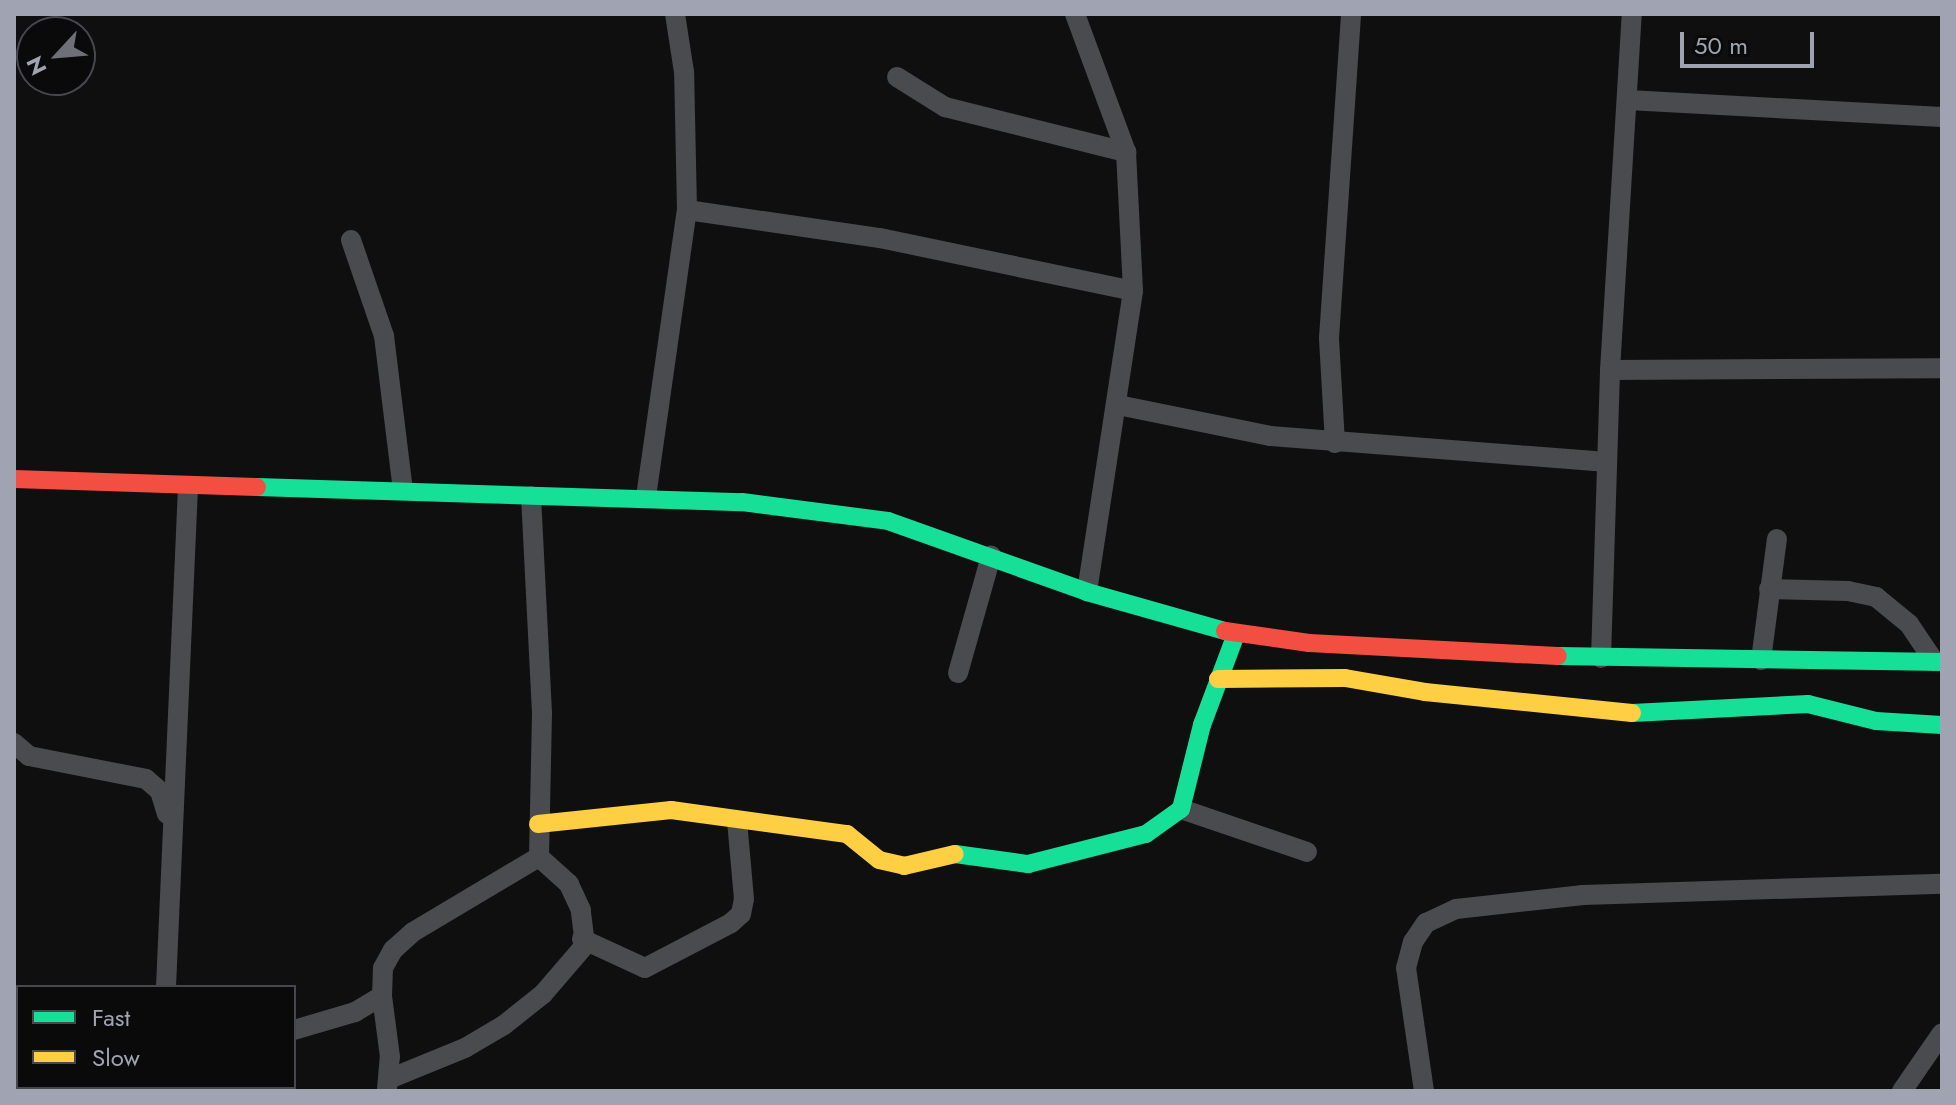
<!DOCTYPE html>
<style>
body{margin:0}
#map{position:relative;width:1956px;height:1105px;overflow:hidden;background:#0f0f10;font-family:Jost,sans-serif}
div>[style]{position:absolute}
.street>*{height:20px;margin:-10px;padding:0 10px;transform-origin:10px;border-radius:10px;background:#4a4b4f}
.fast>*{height:18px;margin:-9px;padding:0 9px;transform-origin:9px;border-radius:9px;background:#16e098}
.slow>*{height:18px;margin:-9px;padding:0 9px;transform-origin:9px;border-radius:9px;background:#ffcf43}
.jam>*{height:18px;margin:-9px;padding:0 9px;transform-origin:9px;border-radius:9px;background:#f24e42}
span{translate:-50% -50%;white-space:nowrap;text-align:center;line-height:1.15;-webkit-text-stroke:6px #0a0a0b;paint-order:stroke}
.frame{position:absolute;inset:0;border:16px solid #a0a4b2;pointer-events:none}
.legend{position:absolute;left:16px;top:985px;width:280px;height:104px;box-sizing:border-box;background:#0a0a0b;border:2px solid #46484e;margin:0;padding:10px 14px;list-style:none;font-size:24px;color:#a0a4b2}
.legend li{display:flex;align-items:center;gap:16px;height:40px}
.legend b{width:40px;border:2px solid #46484e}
.north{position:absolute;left:16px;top:16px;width:80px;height:80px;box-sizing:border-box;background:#0a0a0b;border:2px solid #46484e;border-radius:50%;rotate:244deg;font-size:22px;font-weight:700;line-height:32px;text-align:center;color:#a0a4b2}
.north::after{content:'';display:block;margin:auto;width:28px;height:36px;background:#6d7079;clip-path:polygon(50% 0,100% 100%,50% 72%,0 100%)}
.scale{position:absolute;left:1680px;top:32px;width:134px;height:36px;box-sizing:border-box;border:4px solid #a0a4b2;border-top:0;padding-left:10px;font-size:24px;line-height:28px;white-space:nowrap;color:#a0a4b2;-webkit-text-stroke:6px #0a0a0b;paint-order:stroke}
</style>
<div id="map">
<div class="street">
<i style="left:1075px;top:14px;width:147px;rotate:69.7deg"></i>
<i style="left:1126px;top:152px;width:139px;rotate:87.1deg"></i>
<i style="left:1133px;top:291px;width:304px;rotate:98.7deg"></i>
<i style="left:897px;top:77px;width:57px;rotate:32deg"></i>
<i style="left:945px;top:107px;width:187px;rotate:14deg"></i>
<i style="left:1628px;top:100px;width:314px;rotate:3.1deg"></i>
<i style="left:687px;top:210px;width:195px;rotate:8.3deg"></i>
<i style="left:880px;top:238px;width:258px;rotate:11.8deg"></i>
<i style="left:351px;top:240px;width:102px;rotate:71deg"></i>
<i style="left:384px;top:336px;width:155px;rotate:83deg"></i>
<i style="left:1610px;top:370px;width:332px;rotate:-0.3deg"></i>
<i style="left:1118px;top:405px;width:155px;rotate:11.5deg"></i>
<i style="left:1270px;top:436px;width:338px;rotate:4.4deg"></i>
<i style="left:1335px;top:443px;width:105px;rotate:-93.3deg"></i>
<i style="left:1329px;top:338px;width:325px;rotate:-86.1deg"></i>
<i style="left:646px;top:497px;width:290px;rotate:-81.9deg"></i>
<i style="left:687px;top:210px;width:138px;rotate:-91.2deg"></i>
<i style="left:684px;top:72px;width:59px;rotate:-98.8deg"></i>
<i style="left:1769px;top:589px;width:79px;rotate:1.5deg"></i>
<i style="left:1848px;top:591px;width:29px;rotate:12deg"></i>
<i style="left:1876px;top:597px;width:43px;rotate:39.3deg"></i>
<i style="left:1909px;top:624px;width:45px;rotate:56deg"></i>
<i style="left:1601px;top:658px;width:288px;rotate:-88.2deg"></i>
<i style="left:1610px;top:370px;width:357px;rotate:-86.5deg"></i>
<i style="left:1761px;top:660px;width:122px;rotate:-82.5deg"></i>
<i style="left:958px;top:673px;width:122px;rotate:-74.2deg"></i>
<i style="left:14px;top:743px;width:20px;rotate:41deg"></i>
<i style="left:29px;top:756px;width:119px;rotate:11.1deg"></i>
<i style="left:146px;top:779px;width:18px;rotate:41deg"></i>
<i style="left:160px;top:791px;width:24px;rotate:73deg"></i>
<i style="left:1181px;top:809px;width:133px;rotate:18.8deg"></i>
<i style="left:582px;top:939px;width:69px;rotate:24.7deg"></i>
<i style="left:645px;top:968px;width:97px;rotate:-27.6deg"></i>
<i style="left:731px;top:923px;width:13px;rotate:-42deg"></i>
<i style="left:741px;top:914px;width:15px;rotate:-79deg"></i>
<i style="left:744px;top:899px;width:78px;rotate:-95.1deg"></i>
<i style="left:166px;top:987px;width:500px;rotate:-87.48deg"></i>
<i style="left:294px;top:1030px;width:64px;rotate:-16.4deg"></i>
<i style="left:355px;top:1012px;width:31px;rotate:-31deg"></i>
<i style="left:389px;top:1079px;width:82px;rotate:-22.2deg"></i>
<i style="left:465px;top:1048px;width:45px;rotate:-30.5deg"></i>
<i style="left:504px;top:1025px;width:50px;rotate:-38.5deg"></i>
<i style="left:543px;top:994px;width:65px;rotate:-49.4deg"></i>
<i style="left:585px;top:945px;width:35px;rotate:-97deg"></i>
<i style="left:581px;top:910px;width:29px;rotate:-115deg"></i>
<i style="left:569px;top:884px;width:40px;rotate:-138deg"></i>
<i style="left:539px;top:857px;width:144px;rotate:-88.8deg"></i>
<i style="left:542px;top:713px;width:217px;rotate:-92.9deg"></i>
<i style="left:387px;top:1089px;width:32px;rotate:-85deg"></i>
<i style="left:390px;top:1057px;width:62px;rotate:-97.5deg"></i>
<i style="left:382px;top:996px;width:28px;rotate:-88deg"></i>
<i style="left:383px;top:968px;width:21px;rotate:-61deg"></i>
<i style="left:393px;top:950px;width:27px;rotate:-42deg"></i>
<i style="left:413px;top:932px;width:147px;rotate:-30.8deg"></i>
<i style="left:152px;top:1091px;width:4px;rotate:-63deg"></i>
<i style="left:1424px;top:1091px;width:124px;rotate:-98.3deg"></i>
<i style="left:1406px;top:968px;width:27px;rotate:-75deg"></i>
<i style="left:1413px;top:942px;width:23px;rotate:-56deg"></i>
<i style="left:1426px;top:923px;width:33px;rotate:-25deg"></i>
<i style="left:1456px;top:909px;width:128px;rotate:-6.3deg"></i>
<i style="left:1583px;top:895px;width:359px;rotate:-1.8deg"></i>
<i style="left:1902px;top:1091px;width:70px;rotate:-55.4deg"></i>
</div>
<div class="fast">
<i style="left:257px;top:487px;width:485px;rotate:1.8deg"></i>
<i style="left:742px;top:502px;width:147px;rotate:7.4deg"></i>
<i style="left:888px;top:521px;width:211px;rotate:19.6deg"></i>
<i style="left:1087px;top:592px;width:143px;rotate:15.8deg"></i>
<i style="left:1558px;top:656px;width:384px;rotate:0.9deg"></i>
<i style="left:1632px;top:713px;width:176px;rotate:-2.9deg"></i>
<i style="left:1808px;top:704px;width:70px;rotate:14deg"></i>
<i style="left:1876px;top:721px;width:66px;rotate:3.5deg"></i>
<i style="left:955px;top:854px;width:74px;rotate:7.8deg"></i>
<i style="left:1028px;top:864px;width:122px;rotate:-14.3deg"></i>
<i style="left:1146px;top:834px;width:43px;rotate:-35.5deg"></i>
<i style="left:1181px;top:809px;width:87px;rotate:-76deg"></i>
<i style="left:1202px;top:725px;width:97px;rotate:-69.5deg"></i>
</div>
<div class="slow">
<i style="left:1218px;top:679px;width:127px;rotate:-0.5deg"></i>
<i style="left:1345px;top:678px;width:81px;rotate:9.9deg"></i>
<i style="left:1425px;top:692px;width:208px;rotate:5.8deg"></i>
<i style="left:538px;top:824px;width:134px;rotate:-6deg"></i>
<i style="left:671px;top:810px;width:178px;rotate:7.8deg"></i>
<i style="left:847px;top:834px;width:41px;rotate:39.1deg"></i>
<i style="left:879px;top:860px;width:26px;rotate:13deg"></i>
<i style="left:904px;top:866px;width:52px;rotate:-13.2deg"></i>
</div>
<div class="jam">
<i style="left:14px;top:479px;width:243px;rotate:1.9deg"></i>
<i style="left:1225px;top:631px;width:85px;rotate:8.1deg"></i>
<i style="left:1309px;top:643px;width:249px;rotate:3deg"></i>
</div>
<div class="frame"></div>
<ul class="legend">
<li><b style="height:10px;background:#16e098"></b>Fast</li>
<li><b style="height:10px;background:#ffcf43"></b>Slow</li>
</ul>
<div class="north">N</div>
<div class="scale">50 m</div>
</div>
